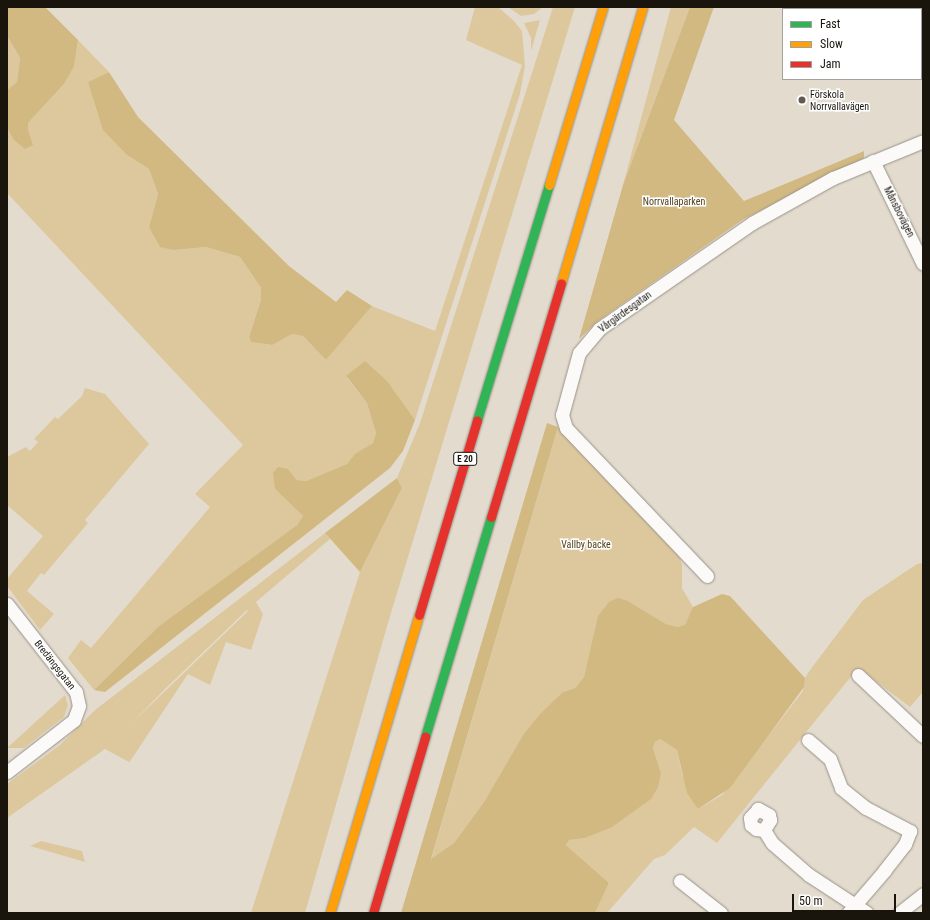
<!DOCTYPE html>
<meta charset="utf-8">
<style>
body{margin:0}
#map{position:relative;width:930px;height:920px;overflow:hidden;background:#e3dcce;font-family:"Roboto Condensed",sans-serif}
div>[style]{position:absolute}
.green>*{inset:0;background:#ddc89e}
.forest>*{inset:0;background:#d2b982}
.roads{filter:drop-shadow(0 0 1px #989288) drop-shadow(0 0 1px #989288)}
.street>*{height:13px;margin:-6.5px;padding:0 6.5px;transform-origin:6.5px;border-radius:6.5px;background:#fbfaf8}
.fast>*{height:9px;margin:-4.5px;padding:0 4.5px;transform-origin:4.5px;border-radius:4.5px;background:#30b455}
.slow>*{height:9px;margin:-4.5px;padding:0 4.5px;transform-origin:4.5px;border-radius:4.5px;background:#ff9f0a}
.jam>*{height:9px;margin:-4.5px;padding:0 4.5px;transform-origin:4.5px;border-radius:4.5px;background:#e5322d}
.dots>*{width:11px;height:11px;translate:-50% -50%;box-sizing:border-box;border:2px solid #fff;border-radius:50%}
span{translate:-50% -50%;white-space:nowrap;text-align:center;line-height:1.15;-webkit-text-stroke:3px #fff;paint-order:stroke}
.shield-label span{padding:1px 3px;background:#fff;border:1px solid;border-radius:3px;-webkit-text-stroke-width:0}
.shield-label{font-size:9px;color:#19140c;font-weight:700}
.poi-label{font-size:10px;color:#19140c}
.left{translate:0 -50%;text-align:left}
.park-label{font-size:10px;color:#51401b}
.street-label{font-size:10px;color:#19140c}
.frame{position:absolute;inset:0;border:8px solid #19140c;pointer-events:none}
.legend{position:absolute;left:782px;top:8px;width:140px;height:72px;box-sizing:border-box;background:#fff;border:1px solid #a3a19e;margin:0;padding:5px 7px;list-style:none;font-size:12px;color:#19140c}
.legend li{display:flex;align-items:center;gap:8px;height:20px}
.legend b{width:20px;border:1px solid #a3a19e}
.scale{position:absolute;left:792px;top:894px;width:104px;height:18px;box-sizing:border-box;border:2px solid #19140c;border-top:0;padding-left:5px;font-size:12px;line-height:14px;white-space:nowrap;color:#19140c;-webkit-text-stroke:3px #fff;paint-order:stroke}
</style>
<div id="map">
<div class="green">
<i style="clip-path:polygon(475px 7px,498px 7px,514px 21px,522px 31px,525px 66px,520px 94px,415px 420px,388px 382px,346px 377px,367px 403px,376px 433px,373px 443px,356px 454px,347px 464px,306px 481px,297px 480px,288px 469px,275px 489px,303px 516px,297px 525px,159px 626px,94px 690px,68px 658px,81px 640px,91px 648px,210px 507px,195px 494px,243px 445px,7px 193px,7px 128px,13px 139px,28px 130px,28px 123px,64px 84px,74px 67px,78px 40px,109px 72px,88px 82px,127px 155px,149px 169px,158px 194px,149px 227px,174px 250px,206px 247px,240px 257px,261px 288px,261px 300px,249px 337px,251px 342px,271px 345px,292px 334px,303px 336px,326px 360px,372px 306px,435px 331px,522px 65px,466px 40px)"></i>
<i style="clip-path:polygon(508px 7px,543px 7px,534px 14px,521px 16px)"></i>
<i style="clip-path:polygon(553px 7px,575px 7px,388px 623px,305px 913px,251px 913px,360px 572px,402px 488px,397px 478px,420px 423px)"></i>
<i style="clip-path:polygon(671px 7px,690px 7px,623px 185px)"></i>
<i style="clip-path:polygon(540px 20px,531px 51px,531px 38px,524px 23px)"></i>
<i style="clip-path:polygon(7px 36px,20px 58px,17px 82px,7px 90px)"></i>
<i style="clip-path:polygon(85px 388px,105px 394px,149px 444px,85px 520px,88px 523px,44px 575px,41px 573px,27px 591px,54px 614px,40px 630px,7px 586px,7px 579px,43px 536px,7px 505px,7px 457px,26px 447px,30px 451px,38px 442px,34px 439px,55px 417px,58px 419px,82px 396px)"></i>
<i style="clip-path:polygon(558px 427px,678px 553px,682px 564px,682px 588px,693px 607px,691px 617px,685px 626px,678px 627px,666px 624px,628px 601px,591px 650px,584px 677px,575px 688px,563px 692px,523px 735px,484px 802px,454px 843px,431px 860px)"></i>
<i style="clip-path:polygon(evenodd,325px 533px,330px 539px,256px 602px,263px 614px,251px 650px,226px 642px,210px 685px,188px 674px,131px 760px,129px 762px,105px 749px,7px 818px,7px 784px,60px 745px,95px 710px,325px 533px,247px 610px,248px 611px,132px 723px,166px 688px,247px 610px)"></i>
<i style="clip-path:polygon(923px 563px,923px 692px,910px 707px,869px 676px,853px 674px,717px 843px,694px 827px,665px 855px,654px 859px,607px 913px,595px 913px,609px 883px,566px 845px,569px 840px,585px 838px,661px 773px,653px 748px,655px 742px,660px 739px,677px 750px,682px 774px,698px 809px,722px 795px,803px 691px,805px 678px,810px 670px,863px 600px,917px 564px)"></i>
<i style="clip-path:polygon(65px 695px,68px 705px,64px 717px,24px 748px,7px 748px)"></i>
<i style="clip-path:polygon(41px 841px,82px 851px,85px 862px,30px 846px)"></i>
</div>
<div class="forest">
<i style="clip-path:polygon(7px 7px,45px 7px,78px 40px,74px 67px,64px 84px,28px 123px,28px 130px,33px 145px,25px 149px,13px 139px,7px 128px,7px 90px,17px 82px,20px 58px,7px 36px)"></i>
<i style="clip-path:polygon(690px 7px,714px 7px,674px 120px,744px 201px,864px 151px,864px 158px,742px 220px,598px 321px,579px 339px,623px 185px)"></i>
<i style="clip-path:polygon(109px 72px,138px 117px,289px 266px,336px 302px,347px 290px,372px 306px,326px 360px,303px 336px,292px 334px,272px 345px,251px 342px,249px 337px,261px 300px,261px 288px,240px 257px,206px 247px,174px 250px,160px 247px,149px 227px,158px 194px,149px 169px,127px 155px,103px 130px,88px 82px)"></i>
<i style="clip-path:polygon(365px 361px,388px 382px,415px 420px,403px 451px,390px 468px,105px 692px,94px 690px,159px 626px,297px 525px,303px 516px,275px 489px,273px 473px,278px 467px,288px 469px,297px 480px,306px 481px,347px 464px,355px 454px,373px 443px,376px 433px,367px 403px,346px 376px)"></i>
<i style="clip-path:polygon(547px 423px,558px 427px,431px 859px,454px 843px,484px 802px,523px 735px,540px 714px,563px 692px,575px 688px,584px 677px,598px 616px,609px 602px,618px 598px,628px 601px,666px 624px,678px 627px,685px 625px,693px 607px,722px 594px,730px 596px,805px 678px,804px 687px,730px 788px,698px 809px,687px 793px,677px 750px,660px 739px,655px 742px,653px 748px,661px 773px,658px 787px,651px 799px,612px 827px,585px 838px,569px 840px,566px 845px,609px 883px,595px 913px,401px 913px)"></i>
<i style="clip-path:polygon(397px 478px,402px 488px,360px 572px,325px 533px)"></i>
</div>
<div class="roads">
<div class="street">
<i style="left:873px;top:161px;width:114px;rotate:64.1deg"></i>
<i style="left:707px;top:576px;width:204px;rotate:-133.6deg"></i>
<i style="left:566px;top:428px;width:14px;rotate:-107deg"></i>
<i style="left:562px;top:415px;width:64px;rotate:-74.7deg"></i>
<i style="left:579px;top:353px;width:31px;rotate:-50deg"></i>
<i style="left:599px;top:329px;width:186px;rotate:-34.7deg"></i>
<i style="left:752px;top:223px;width:93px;rotate:-29.1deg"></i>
<i style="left:833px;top:178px;width:97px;rotate:-22.3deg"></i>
<i style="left:7px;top:604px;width:112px;rotate:51.9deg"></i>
<i style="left:76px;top:692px;width:14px;rotate:78deg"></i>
<i style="left:79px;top:706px;width:15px;rotate:110deg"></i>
<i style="left:74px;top:720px;width:85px;rotate:142.2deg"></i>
<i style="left:858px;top:675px;width:89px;rotate:43.2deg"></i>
<i style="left:808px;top:740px;width:29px;rotate:41deg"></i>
<i style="left:830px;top:759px;width:31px;rotate:69deg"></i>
<i style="left:841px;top:788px;width:32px;rotate:39deg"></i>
<i style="left:866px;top:808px;width:50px;rotate:27.6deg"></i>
<i style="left:910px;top:831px;width:14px;rotate:111deg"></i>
<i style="left:905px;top:844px;width:33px;rotate:128deg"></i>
<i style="left:885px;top:870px;width:57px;rotate:130.7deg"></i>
<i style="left:764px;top:830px;width:12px;rotate:-59deg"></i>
<i style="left:770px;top:820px;width:5px;rotate:-101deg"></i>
<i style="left:769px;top:815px;width:13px;rotate:-151deg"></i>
<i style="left:758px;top:809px;width:12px;rotate:132deg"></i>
<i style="left:750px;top:818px;width:7px;rotate:82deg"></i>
<i style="left:751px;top:825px;width:6px;rotate:39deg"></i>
<i style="left:756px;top:829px;width:8px;rotate:7deg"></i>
<i style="left:764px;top:830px;width:15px;rotate:58deg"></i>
<i style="left:772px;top:843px;width:49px;rotate:40.9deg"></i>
<i style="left:809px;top:875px;width:69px;rotate:33.2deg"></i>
<i style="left:680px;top:881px;width:52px;rotate:38deg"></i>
<i style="left:899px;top:913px;width:31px;rotate:-38deg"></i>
</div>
<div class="fast">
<i style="left:477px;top:420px;width:246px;rotate:-73deg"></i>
<i style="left:425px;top:737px;width:230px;rotate:-73.3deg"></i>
</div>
<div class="slow">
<i style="left:549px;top:185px;width:186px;rotate:-73.1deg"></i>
<i style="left:561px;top:283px;width:288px;rotate:-73.5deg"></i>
<i style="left:330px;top:913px;width:311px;rotate:-73.4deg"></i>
</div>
<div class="jam">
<i style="left:491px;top:517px;width:244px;rotate:-73.3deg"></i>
<i style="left:419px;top:615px;width:203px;rotate:-73.4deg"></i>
<i style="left:373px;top:913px;width:184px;rotate:-73.5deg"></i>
</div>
</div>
<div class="dots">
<i style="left:802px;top:100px;background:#605a50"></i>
</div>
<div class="shield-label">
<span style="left:465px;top:459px">E 20</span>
</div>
<div class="poi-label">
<span class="left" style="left:810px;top:100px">Förskola<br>Norrvallavägen</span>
</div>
<div class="park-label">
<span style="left:674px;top:202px">Norrvallaparken</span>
<span style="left:586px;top:545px">Vallby backe</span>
</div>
<div class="street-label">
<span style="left:899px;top:212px;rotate:63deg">Månsbovägen</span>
<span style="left:625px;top:312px;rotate:-36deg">Vårgärdesgatan</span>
<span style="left:55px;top:665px;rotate:52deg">Bredängsgatan</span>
</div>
<div class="frame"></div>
<ul class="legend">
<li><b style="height:5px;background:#30b455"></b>Fast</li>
<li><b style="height:5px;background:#ff9f0a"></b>Slow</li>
<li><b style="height:5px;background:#e5322d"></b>Jam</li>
</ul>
<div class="scale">50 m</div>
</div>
